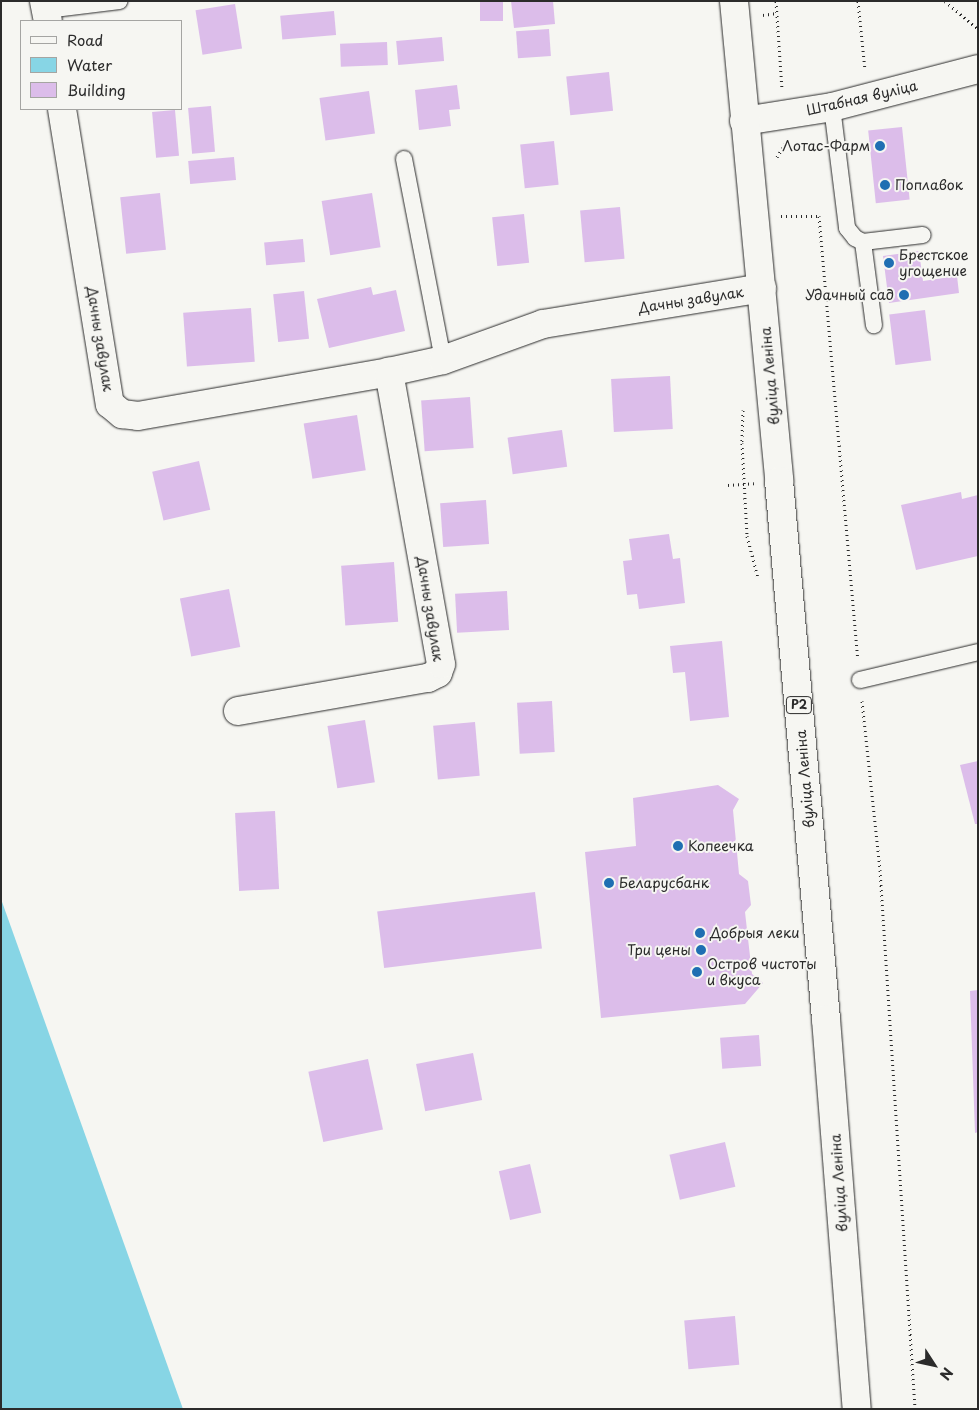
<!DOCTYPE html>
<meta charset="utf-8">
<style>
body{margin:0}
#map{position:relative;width:979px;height:1410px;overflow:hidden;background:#f6f6f2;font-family:"Playpen Sans",sans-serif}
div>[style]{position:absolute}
.water>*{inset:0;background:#87d5e5}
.building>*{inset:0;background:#dcbdea;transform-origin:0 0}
.path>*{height:3px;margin-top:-1.5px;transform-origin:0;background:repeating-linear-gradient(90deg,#2b2b2b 0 1px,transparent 0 5px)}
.roads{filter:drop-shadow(0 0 1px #2b2b2b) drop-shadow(0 0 1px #2b2b2b)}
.service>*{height:16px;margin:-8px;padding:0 8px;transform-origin:8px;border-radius:8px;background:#f6f6f2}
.minor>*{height:28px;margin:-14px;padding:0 14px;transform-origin:14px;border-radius:14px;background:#f6f6f2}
.primary>*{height:28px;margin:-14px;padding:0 14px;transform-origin:14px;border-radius:14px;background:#f6f6f2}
.dots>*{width:14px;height:14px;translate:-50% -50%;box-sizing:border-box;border:2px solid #f6f6f2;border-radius:50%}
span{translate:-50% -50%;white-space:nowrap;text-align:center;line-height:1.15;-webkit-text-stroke:4px #f6f6f2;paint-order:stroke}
.shield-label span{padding:1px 4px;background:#f6f6f2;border:1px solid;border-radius:4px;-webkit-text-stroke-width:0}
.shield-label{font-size:12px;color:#2b2b2b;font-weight:700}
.street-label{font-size:14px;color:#2b2b2b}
.poi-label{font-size:14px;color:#2b2b2b}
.right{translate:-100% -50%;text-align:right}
.left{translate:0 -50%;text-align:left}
.frame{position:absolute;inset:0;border:2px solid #2b2b2b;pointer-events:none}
.legend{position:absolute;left:20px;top:20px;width:162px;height:90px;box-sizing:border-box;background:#f6f6f2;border:1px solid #a5a5a2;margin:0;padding:6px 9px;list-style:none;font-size:15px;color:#2b2b2b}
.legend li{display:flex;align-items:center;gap:10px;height:25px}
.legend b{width:25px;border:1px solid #a5a5a2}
.north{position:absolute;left:909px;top:1340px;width:50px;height:50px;-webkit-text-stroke:4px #f6f6f2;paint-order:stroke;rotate:125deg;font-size:14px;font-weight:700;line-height:20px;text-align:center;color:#2b2b2b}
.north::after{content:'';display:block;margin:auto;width:18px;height:22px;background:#2b2b2b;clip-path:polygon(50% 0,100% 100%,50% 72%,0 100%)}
</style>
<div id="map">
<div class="water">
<i style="clip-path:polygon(1px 899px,183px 1409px,1px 1409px)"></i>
</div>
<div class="building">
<i style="left:480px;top:1px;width:23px;height:20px"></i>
<i style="clip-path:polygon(511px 1px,553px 1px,555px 24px,514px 28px)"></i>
<i style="left:235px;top:4px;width:45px;height:40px;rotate:81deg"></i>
<i style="left:334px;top:11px;width:24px;height:54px;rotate:85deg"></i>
<i style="left:549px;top:29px;width:27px;height:33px;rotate:86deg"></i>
<i style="left:442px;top:37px;width:24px;height:46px;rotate:85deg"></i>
<i style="left:387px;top:42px;width:23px;height:47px;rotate:88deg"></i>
<i style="left:609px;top:72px;width:39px;height:43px;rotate:84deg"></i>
<i style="clip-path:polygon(457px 85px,460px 109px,449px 110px,451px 126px,419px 130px,415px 90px)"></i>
<i style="left:369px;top:91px;width:43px;height:50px;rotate:82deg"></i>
<i style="left:211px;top:106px;width:46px;height:23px;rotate:85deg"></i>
<i style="left:175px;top:110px;width:46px;height:23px;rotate:85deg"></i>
<i style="left:902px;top:127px;width:73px;height:34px;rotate:84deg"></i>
<i style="left:554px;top:141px;width:44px;height:34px;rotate:84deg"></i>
<i style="left:234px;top:157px;width:23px;height:46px;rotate:85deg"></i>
<i style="left:160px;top:193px;width:57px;height:40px;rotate:84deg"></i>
<i style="left:372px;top:193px;width:55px;height:51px;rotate:81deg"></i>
<i style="left:620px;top:207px;width:52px;height:40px;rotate:85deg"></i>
<i style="left:524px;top:214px;width:49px;height:32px;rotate:84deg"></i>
<i style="left:303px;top:239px;width:23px;height:39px;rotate:85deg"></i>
<i style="clip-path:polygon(919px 251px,923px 281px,957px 276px,959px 293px,889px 303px,883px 256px)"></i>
<i style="clip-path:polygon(371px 287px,373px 295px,396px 290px,405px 331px,329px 348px,317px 299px)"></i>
<i style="left:304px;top:291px;width:48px;height:31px;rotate:84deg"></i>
<i style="left:251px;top:308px;width:54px;height:68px;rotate:86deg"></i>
<i style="left:925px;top:310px;width:51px;height:36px;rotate:83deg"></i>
<i style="left:670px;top:376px;width:53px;height:59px;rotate:87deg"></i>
<i style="left:470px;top:397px;width:51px;height:49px;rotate:86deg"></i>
<i style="left:357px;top:415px;width:56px;height:54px;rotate:81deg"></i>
<i style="left:562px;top:430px;width:37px;height:55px;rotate:82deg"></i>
<i style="left:199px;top:461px;width:50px;height:48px;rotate:77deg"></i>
<i style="clip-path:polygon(961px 492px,962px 499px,978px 495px,978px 556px,916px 570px,901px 505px)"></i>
<i style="left:486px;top:500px;width:44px;height:46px;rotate:86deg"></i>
<i style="clip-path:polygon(669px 534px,673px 559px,680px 558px,685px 603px,639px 609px,637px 594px,627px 595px,623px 561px,632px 560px,629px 539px)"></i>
<i style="left:394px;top:562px;width:60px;height:53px;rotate:86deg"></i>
<i style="left:229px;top:589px;width:59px;height:50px;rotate:79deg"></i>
<i style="left:507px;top:591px;width:39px;height:52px;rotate:87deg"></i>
<i style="clip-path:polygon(722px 641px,729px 717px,690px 721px,685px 672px,673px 673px,670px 646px)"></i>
<i style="left:552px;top:701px;width:51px;height:35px;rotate:87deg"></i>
<i style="left:365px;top:720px;width:63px;height:38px;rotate:81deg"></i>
<i style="left:475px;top:722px;width:54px;height:42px;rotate:85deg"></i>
<i style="clip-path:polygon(978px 761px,978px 824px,975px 824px,960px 765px)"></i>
<i style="clip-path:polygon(718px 785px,739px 799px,733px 810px,739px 874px,748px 881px,751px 905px,745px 912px,752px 974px,763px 983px,745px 1004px,601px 1018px,585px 852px,636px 846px,633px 798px)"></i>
<i style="left:275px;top:811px;width:78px;height:40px;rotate:87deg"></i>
<i style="left:535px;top:892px;width:57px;height:159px;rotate:83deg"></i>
<i style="clip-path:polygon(978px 990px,978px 1132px,975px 1133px,970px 991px)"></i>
<i style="left:759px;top:1035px;width:31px;height:39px;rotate:86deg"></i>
<i style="left:473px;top:1053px;width:48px;height:58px;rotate:79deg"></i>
<i style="left:368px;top:1059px;width:72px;height:61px;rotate:78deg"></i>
<i style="left:725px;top:1142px;width:46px;height:57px;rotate:77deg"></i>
<i style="left:530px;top:1164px;width:50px;height:32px;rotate:77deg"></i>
<i style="left:735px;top:1316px;width:49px;height:51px;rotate:85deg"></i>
</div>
<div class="path">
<i style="left:776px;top:1px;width:87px;rotate:86.1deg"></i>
<i style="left:858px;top:1px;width:69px;rotate:84.2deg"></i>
<i style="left:945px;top:1px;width:43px;rotate:40.3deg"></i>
<i style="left:763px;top:15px;width:14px;rotate:-8deg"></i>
<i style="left:777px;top:157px;width:17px;rotate:-59deg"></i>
<i style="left:781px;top:216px;width:38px"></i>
<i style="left:819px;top:216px;width:444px;rotate:85deg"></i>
<i style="left:743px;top:410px;width:33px;rotate:92deg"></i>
<i style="left:742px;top:443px;width:93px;rotate:86.9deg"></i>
<i style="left:747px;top:536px;width:43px;rotate:75.3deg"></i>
<i style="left:728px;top:485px;width:26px;rotate:-4deg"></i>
<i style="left:862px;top:701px;width:170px;rotate:83.9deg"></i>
<i style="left:880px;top:870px;width:540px;rotate:86.28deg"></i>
</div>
<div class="roads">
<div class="service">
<i style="left:46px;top:10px;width:74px;rotate:-7deg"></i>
<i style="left:832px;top:107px;width:122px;rotate:82.9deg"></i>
<i style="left:847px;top:228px;width:13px;rotate:51deg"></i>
<i style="left:855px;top:238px;width:9px;rotate:27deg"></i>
<i style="left:863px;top:242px;width:60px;rotate:-6.7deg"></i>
<i style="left:404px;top:159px;width:205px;rotate:79deg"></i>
<i style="left:863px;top:242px;width:84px;rotate:82.5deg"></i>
<i style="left:860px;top:680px;width:121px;rotate:-13.3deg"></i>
</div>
<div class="minor">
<i style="left:44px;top:1px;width:20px;rotate:79deg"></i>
<i style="left:62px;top:109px;width:299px;rotate:80.8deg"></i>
<i style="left:110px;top:404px;width:16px;rotate:40deg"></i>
<i style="left:122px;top:414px;width:16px;rotate:7deg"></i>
<i style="left:138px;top:416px;width:255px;rotate:-9.9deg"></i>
<i style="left:389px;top:372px;width:55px;rotate:-12.5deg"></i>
<i style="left:443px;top:360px;width:106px;rotate:-19.8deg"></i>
<i style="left:543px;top:324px;width:222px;rotate:-9.3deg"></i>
<i style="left:744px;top:121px;width:89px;rotate:-9deg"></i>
<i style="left:832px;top:107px;width:151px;rotate:-14.6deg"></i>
<i style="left:238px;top:711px;width:193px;rotate:-9.9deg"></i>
<i style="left:428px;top:678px;width:11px;rotate:-27deg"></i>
<i style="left:438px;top:673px;width:9px;rotate:-72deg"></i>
<i style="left:441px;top:664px;width:297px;rotate:-100.1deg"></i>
</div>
<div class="primary">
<i style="left:734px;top:1px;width:482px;rotate:84.6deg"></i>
<i style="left:779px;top:481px;width:540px;rotate:85.01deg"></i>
<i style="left:826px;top:1019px;width:391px;rotate:85.5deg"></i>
</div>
</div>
<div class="dots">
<i style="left:880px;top:146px;background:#1f6fb2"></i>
<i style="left:885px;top:185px;background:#1f6fb2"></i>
<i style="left:889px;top:263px;background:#1f6fb2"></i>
<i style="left:904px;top:295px;background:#1f6fb2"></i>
<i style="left:678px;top:846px;background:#1f6fb2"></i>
<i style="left:609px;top:883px;background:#1f6fb2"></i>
<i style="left:700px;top:933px;background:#1f6fb2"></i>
<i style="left:701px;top:950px;background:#1f6fb2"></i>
<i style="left:697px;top:972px;background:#1f6fb2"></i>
</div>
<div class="shield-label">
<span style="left:799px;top:705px">Р2</span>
</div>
<div class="street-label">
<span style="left:862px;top:98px;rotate:-13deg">Штабная вуліца</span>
<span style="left:691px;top:300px;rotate:-9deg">Дачны завулак</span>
<span style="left:100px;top:339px;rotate:81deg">Дачны завулак</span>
<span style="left:770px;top:376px;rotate:-95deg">вуліца Леніна</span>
<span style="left:430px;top:609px;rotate:81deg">Дачны завулак</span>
<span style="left:805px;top:779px;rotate:-95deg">вуліца Леніна</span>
<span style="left:839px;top:1183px;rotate:-94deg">вуліца Леніна</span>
</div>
<div class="poi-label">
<span class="right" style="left:870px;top:146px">Лотас-Фарм</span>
<span class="left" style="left:895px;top:185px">Поплавок</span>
<span class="left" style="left:899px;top:263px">Брестское<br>угощение</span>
<span class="right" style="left:894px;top:295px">Удачный сад</span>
<span class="left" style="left:688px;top:846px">Копеечка</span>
<span class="left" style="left:619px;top:883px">Беларусбанк</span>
<span class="left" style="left:710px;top:933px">Добрыя леки</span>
<span class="right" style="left:691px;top:950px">Три цены</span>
<span class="left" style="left:707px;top:972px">Остров чистоты<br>и вкуса</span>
</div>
<div class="frame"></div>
<ul class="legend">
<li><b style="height:6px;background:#f6f6f2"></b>Road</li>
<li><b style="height:14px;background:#87d5e5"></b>Water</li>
<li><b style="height:14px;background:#dcbdea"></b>Building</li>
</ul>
<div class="north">N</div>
</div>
